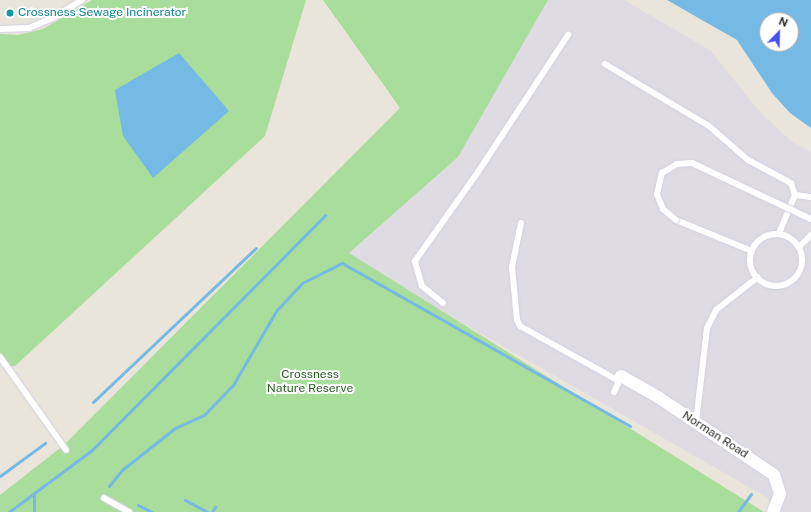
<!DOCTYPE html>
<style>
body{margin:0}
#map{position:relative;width:811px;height:512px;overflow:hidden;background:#eae5db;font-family:"Public Sans",sans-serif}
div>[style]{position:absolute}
.industrial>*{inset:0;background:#dedbe2}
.green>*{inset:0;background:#a9dd9b}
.water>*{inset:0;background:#75b9e5}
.stream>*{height:3px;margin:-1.5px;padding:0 1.5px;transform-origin:1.5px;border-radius:1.5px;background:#75b9e5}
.roads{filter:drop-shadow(0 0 1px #d0d1e0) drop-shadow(0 0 1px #d0d1e0)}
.lane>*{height:6px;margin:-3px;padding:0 3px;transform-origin:3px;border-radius:3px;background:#fff}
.lane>.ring{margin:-3px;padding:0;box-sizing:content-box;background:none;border:6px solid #fff;border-radius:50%}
.street>*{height:12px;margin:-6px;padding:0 6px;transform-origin:6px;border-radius:6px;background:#fff}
.bridges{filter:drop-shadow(0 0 1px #d0d1e0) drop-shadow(0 0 1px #d0d1e0)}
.lane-bridge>*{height:6px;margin:-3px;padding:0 3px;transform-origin:3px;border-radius:3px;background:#fff}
.dots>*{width:11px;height:11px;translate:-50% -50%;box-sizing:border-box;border:2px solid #fff;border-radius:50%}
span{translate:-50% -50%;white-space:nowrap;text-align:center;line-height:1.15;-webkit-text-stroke:4px #fff;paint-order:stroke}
.culture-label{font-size:12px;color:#0d838f}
.left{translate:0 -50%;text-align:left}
.park-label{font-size:12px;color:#245f1e}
.street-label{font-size:12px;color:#282828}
.north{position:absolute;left:759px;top:12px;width:40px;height:40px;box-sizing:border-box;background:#fff;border:1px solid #a9a9a9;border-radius:50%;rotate:23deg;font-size:11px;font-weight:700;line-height:16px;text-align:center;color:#282828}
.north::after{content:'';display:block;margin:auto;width:14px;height:18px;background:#4550ec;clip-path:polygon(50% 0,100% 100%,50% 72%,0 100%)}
</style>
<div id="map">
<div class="industrial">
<i style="clip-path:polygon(548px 0,624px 0,711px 51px,759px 111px,791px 141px,811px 152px,811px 512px,773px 512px,768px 498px,424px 301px,349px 253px,458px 157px)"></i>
</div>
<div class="green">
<i style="clip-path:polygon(92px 0,306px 0,265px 136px,15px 366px,10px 366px,0 353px,0 34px,18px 35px,43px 29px)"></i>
<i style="clip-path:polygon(323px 0,548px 0,458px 157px,349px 253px,764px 512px,0 512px,0 495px,64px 445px,400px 108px)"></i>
</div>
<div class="water">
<i style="clip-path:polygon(evenodd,667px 0,811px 0,811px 128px,790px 113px,772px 93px,737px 40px,667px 0,767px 20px,791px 20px,791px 44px,767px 44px,767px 20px)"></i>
<i style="clip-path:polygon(179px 53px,229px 111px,153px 178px,123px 136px,115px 90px)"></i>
</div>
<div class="stream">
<i style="left:93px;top:402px;width:224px;rotate:-43.4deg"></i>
<i style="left:0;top:476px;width:56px;rotate:-36.3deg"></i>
<i style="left:109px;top:486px;width:21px;rotate:-51deg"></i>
<i style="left:122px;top:470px;width:68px;rotate:-38.4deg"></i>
<i style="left:175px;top:428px;width:32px;rotate:-24deg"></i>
<i style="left:204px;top:415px;width:42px;rotate:-46deg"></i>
<i style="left:233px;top:385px;width:86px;rotate:-59.8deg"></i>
<i style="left:276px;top:311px;width:38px;rotate:-47deg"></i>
<i style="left:302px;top:283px;width:45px;rotate:-26.6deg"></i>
<i style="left:342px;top:263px;width:331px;rotate:29.5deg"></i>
<i style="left:34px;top:495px;width:17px;rotate:90deg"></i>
<i style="left:185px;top:500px;width:26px;rotate:28deg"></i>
<i style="left:138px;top:505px;width:16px;rotate:27deg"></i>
<i style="left:9px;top:512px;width:104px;rotate:-36.8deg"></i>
<i style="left:92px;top:450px;width:331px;rotate:-45.2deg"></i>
<i style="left:212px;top:512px;width:6px;rotate:-59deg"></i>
<i style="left:738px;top:512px;width:22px;rotate:-54deg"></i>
</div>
<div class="roads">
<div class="lane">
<i style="left:0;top:29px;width:29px;rotate:-2deg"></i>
<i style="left:29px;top:28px;width:26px;rotate:-23deg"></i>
<i style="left:53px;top:18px;width:34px;rotate:-32deg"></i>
<i style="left:605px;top:64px;width:121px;rotate:30.8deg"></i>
<i style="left:709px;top:126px;width:52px;rotate:41.1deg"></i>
<i style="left:748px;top:160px;width:49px;rotate:28.1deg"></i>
<i style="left:791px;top:183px;width:13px;rotate:72deg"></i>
<i style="left:795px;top:195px;width:41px;rotate:112.8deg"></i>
<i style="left:795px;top:195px;width:16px;rotate:7deg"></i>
<i style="left:676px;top:220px;width:82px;rotate:22.2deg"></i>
<i style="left:521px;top:223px;width:45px;rotate:101.6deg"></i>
<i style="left:512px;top:267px;width:53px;rotate:84.6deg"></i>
<i style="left:517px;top:320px;width:7px;rotate:63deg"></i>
<i style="left:520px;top:326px;width:113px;rotate:29.1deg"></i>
<i class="ring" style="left:750px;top:234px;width:46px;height:46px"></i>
<i style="left:799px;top:247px;width:17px;rotate:-45deg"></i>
<i style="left:443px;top:303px;width:27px;rotate:-141deg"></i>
<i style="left:422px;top:286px;width:26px;rotate:-106deg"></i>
<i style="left:415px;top:261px;width:105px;rotate:-54.7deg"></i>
<i style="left:476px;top:175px;width:168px;rotate:-56.7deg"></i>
<i style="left:0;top:357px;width:114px;rotate:54.6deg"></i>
<i style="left:614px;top:392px;width:14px;rotate:-65deg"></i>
<i style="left:696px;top:422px;width:95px;rotate:-83.3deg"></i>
<i style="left:707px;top:328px;width:20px;rotate:-63deg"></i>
<i style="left:716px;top:310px;width:53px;rotate:-38.2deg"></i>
<i style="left:104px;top:498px;width:29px;rotate:29deg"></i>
</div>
<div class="street">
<i style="left:621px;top:376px;width:43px;rotate:29.6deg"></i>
<i style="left:658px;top:397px;width:140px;rotate:33.9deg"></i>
<i style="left:774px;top:475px;width:20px;rotate:72deg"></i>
<i style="left:780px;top:494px;width:19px;rotate:111deg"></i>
</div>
</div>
<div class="bridges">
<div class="lane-bridge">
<i style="left:676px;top:220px;width:17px;rotate:-140deg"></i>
<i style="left:663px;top:209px;width:16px;rotate:-112deg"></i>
<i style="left:657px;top:194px;width:22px;rotate:-77deg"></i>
<i style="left:662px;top:173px;width:17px;rotate:-31deg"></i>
<i style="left:677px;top:164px;width:15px;rotate:-4deg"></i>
<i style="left:692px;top:163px;width:132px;rotate:25.2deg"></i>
</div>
</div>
<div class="dots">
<i style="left:10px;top:13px;background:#0f9aa8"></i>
</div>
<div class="culture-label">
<span class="left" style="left:18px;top:13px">Crossness Sewage Incinerator</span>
</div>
<div class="park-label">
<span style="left:310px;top:382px">Crossness<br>Nature Reserve</span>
</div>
<div class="street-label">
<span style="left:715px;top:435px;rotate:33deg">Norman Road</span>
</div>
<div class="north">N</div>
</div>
